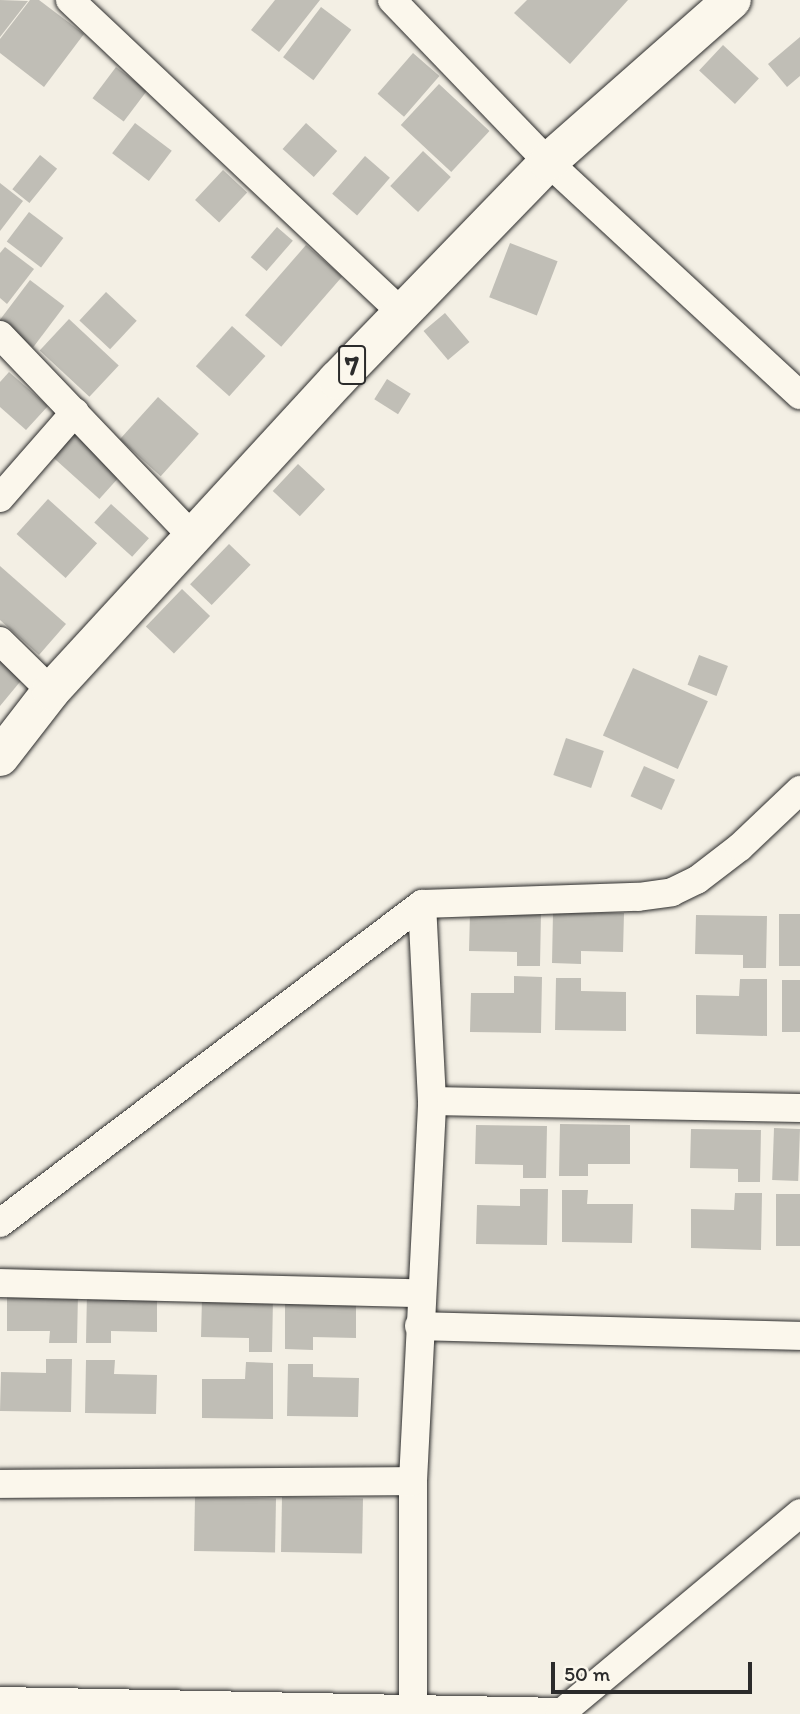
<!DOCTYPE html>
<style>
body{margin:0}
#map{position:relative;width:800px;height:1714px;overflow:hidden;background:#f3efe4;font-family:Itim,sans-serif}
div>[style]{position:absolute}
.building>*{inset:0;background:#c0beb6;transform-origin:0 0}
.roads{filter:drop-shadow(0 0 2px #2b2b2b) drop-shadow(0 0 2px #2b2b2b)}
.minor>*{height:28px;margin:-14px;padding:0 14px;transform-origin:14px;border-radius:14px;background:#fbf7ec}
.trunk>*{height:38px;margin:-19px;padding:0 19px;transform-origin:19px;border-radius:19px;background:#fbf7ec}
span{translate:-50% -50%;white-space:nowrap;text-align:center;line-height:1.15;-webkit-text-stroke:7px #fbf7ec;paint-order:stroke}
.shield-label span{padding:2px 5px;background:#fbf7ec;border:2px solid;border-radius:5px;-webkit-text-stroke-width:0}
.shield-label{font-size:28px;color:#2b2b2b;font-weight:700}
.scale{position:absolute;left:551px;top:1662px;width:201px;height:32px;box-sizing:border-box;border:4px solid #2b2b2b;border-top:0;padding-left:9px;font-size:21px;line-height:24px;white-space:nowrap;color:#2b2b2b;-webkit-text-stroke:5px #fbf7ec;paint-order:stroke}
</style>
<div id="map">
<div class="building">
<i style="clip-path:polygon(0 0,28px 1px,0 37px)"></i>
<i style="clip-path:polygon(30px 0,39px 0,84px 34px,44px 87px,0 53px,0 39px)"></i>
<i style="clip-path:polygon(275px 0,320px 0,279px 52px,251px 30px)"></i>
<i style="clip-path:polygon(527px 0,628px 0,570px 64px,514px 13px)"></i>
<i style="left:321px;top:7px;width:38px;height:63px;rotate:37deg"></i>
<i style="clip-path:polygon(800px 37px,800px 76px,787px 87px,768px 64px)"></i>
<i style="left:723px;top:45px;width:49px;height:35px;rotate:43deg"></i>
<i style="left:413px;top:53px;width:35px;height:54px;rotate:41deg"></i>
<i style="left:116px;top:67px;width:39px;height:39px;rotate:37deg"></i>
<i style="left:439px;top:84px;width:69px;height:56px;rotate:43deg"></i>
<i style="left:135px;top:123px;width:46px;height:38px;rotate:37deg"></i>
<i style="left:306px;top:123px;width:42px;height:35px;rotate:42deg"></i>
<i style="left:423px;top:151px;width:38px;height:48px;rotate:43deg"></i>
<i style="left:40px;top:155px;width:22px;height:44px;rotate:39deg"></i>
<i style="left:365px;top:156px;width:33px;height:50px;rotate:41deg"></i>
<i style="left:223px;top:170px;width:33px;height:41px;rotate:43deg"></i>
<i style="clip-path:polygon(0 183px,23px 201px,0 231px)"></i>
<i style="left:29px;top:212px;width:43px;height:37px;rotate:37deg"></i>
<i style="left:277px;top:227px;width:21px;height:40px;rotate:41deg"></i>
<i style="left:510px;top:243px;width:51px;height:58px;rotate:21deg"></i>
<i style="left:306px;top:245px;width:48px;height:93px;rotate:41deg"></i>
<i style="clip-path:polygon(5px 247px,34px 269px,7px 304px,0 298px,0 253px)"></i>
<i style="left:30px;top:280px;width:43px;height:52px;rotate:37deg"></i>
<i style="left:106px;top:292px;width:42px;height:39px;rotate:43deg"></i>
<i style="left:445px;top:313px;width:38px;height:28px;rotate:50deg"></i>
<i style="left:69px;top:319px;width:68px;height:43px;rotate:43deg"></i>
<i style="left:232px;top:326px;width:45px;height:54px;rotate:42deg"></i>
<i style="clip-path:polygon(9px 372px,48px 406px,26px 430px,0 407px,0 382px)"></i>
<i style="left:387px;top:379px;width:28px;height:24px;rotate:32deg"></i>
<i style="left:158px;top:397px;width:55px;height:57px;rotate:42deg"></i>
<i style="left:75px;top:426px;width:67px;height:38px;rotate:42deg"></i>
<i style="left:298px;top:464px;width:37px;height:37px;rotate:43deg"></i>
<i style="left:48px;top:499px;width:66px;height:47px;rotate:42deg"></i>
<i style="left:111px;top:504px;width:51px;height:25px;rotate:42deg"></i>
<i style="left:229px;top:544px;width:30px;height:56px;rotate:44deg"></i>
<i style="clip-path:polygon(0 566px,66px 624px,39px 655px,0 620px)"></i>
<i style="left:182px;top:589px;width:39px;height:52px;rotate:44deg"></i>
<i style="left:699px;top:655px;width:31px;height:32px;rotate:21deg"></i>
<i style="clip-path:polygon(0 658px,24px 677px,0 706px)"></i>
<i style="left:633px;top:668px;width:82px;height:74px;rotate:24deg"></i>
<i style="left:566px;top:738px;width:40px;height:39px;rotate:19deg"></i>
<i style="left:644px;top:766px;width:34px;height:33px;rotate:24deg"></i>
<i style="clip-path:polygon(470px 912px,541px 914px,540px 966px,517px 966px,517px 952px,469px 951px)"></i>
<i style="clip-path:polygon(553px 912px,624px 913px,623px 952px,581px 951px,581px 964px,552px 963px)"></i>
<i style="left:779px;top:914px;width:21px;height:52px"></i>
<i style="clip-path:polygon(696px 915px,767px 916px,766px 968px,743px 968px,743px 955px,695px 954px)"></i>
<i style="clip-path:polygon(514px 976px,542px 977px,541px 1033px,470px 1032px,471px 993px,514px 993px)"></i>
<i style="clip-path:polygon(556px 978px,581px 978px,581px 991px,626px 992px,626px 1031px,555px 1030px)"></i>
<i style="clip-path:polygon(740px 979px,767px 979px,767px 1036px,696px 1034px,696px 995px,739px 996px)"></i>
<i style="left:782px;top:980px;width:18px;height:52px"></i>
<i style="clip-path:polygon(560px 1124px,630px 1125px,630px 1164px,588px 1164px,588px 1176px,559px 1176px)"></i>
<i style="clip-path:polygon(476px 1125px,547px 1126px,546px 1178px,523px 1178px,523px 1165px,475px 1164px)"></i>
<i style="left:774px;top:1128px;width:26px;height:52px;rotate:2deg"></i>
<i style="clip-path:polygon(691px 1129px,761px 1130px,760px 1182px,738px 1182px,738px 1169px,690px 1168px)"></i>
<i style="clip-path:polygon(520px 1189px,548px 1189px,547px 1245px,476px 1244px,477px 1205px,520px 1206px)"></i>
<i style="clip-path:polygon(562px 1190px,588px 1190px,587px 1204px,633px 1204px,632px 1243px,562px 1242px)"></i>
<i style="clip-path:polygon(735px 1193px,762px 1193px,761px 1250px,691px 1248px,691px 1209px,734px 1210px)"></i>
<i style="left:776px;top:1194px;width:24px;height:52px"></i>
<i style="clip-path:polygon(7px 1291px,78px 1293px,77px 1343px,49px 1343px,50px 1331px,7px 1331px)"></i>
<i style="clip-path:polygon(87px 1291px,157px 1293px,157px 1332px,111px 1331px,111px 1343px,86px 1343px)"></i>
<i style="clip-path:polygon(202px 1298px,273px 1299px,272px 1352px,249px 1352px,249px 1338px,201px 1337px)"></i>
<i style="clip-path:polygon(285px 1298px,356px 1299px,356px 1338px,313px 1337px,313px 1350px,285px 1349px)"></i>
<i style="clip-path:polygon(46px 1359px,72px 1359px,71px 1412px,0 1411px,1px 1372px,46px 1373px)"></i>
<i style="clip-path:polygon(86px 1360px,115px 1360px,114px 1374px,157px 1375px,156px 1414px,85px 1413px)"></i>
<i style="clip-path:polygon(246px 1362px,273px 1363px,273px 1419px,202px 1418px,202px 1379px,245px 1379px)"></i>
<i style="clip-path:polygon(288px 1364px,313px 1364px,313px 1377px,359px 1378px,358px 1417px,287px 1416px)"></i>
<i style="left:195px;top:1497px;width:81px;height:54px;rotate:1deg"></i>
<i style="left:282px;top:1497px;width:81px;height:55px;rotate:1deg"></i>
</div>
<div class="roads">
<div class="minor">
<i style="left:70px;top:0;width:456px;rotate:43.3deg"></i>
<i style="left:392px;top:0;width:225px;rotate:46.1deg"></i>
<i style="left:548px;top:162px;width:343px;rotate:42.8deg"></i>
<i style="left:0;top:335px;width:279px;rotate:46.3deg"></i>
<i style="left:0;top:498px;width:114px;rotate:-48.9deg"></i>
<i style="left:0;top:641px;width:71px;rotate:44.4deg"></i>
<i style="left:432px;top:1101px;width:368px;rotate:1.1deg"></i>
<i style="left:0;top:1223px;width:529px;rotate:-37.09deg"></i>
<i style="left:422px;top:904px;width:216px;rotate:-1.9deg"></i>
<i style="left:638px;top:897px;width:34px;rotate:-8deg"></i>
<i style="left:672px;top:892px;width:28px;rotate:-26deg"></i>
<i style="left:697px;top:880px;width:54px;rotate:-37.5deg"></i>
<i style="left:740px;top:847px;width:83px;rotate:-43.5deg"></i>
<i style="left:0;top:1283px;width:421px;rotate:1.4deg"></i>
<i style="left:419px;top:1326px;width:381px;rotate:1.5deg"></i>
<i style="left:413px;top:1481px;width:226px;rotate:90deg"></i>
<i style="left:0;top:1484px;width:413px;rotate:-0.4deg"></i>
<i style="left:413px;top:1481px;width:380px;rotate:-87.1deg"></i>
<i style="left:432px;top:1101px;width:197px;rotate:-92.9deg"></i>
<i style="left:0;top:1701px;width:561px;rotate:1.12deg"></i>
<i style="left:560px;top:1714px;width:313px;rotate:-39.9deg"></i>
</div>
<div class="trunk">
<i style="left:0;top:757px;width:83px;rotate:-52.3deg"></i>
<i style="left:51px;top:691px;width:423px;rotate:-47.4deg"></i>
<i style="left:337px;top:380px;width:303px;rotate:-45.9deg"></i>
<i style="left:548px;top:162px;width:245px;rotate:-41.4deg"></i>
</div>
</div>
<div class="shield-label">
<span style="left:352px;top:365px">7</span>
</div>
<div class="scale">50 m</div>
</div>
